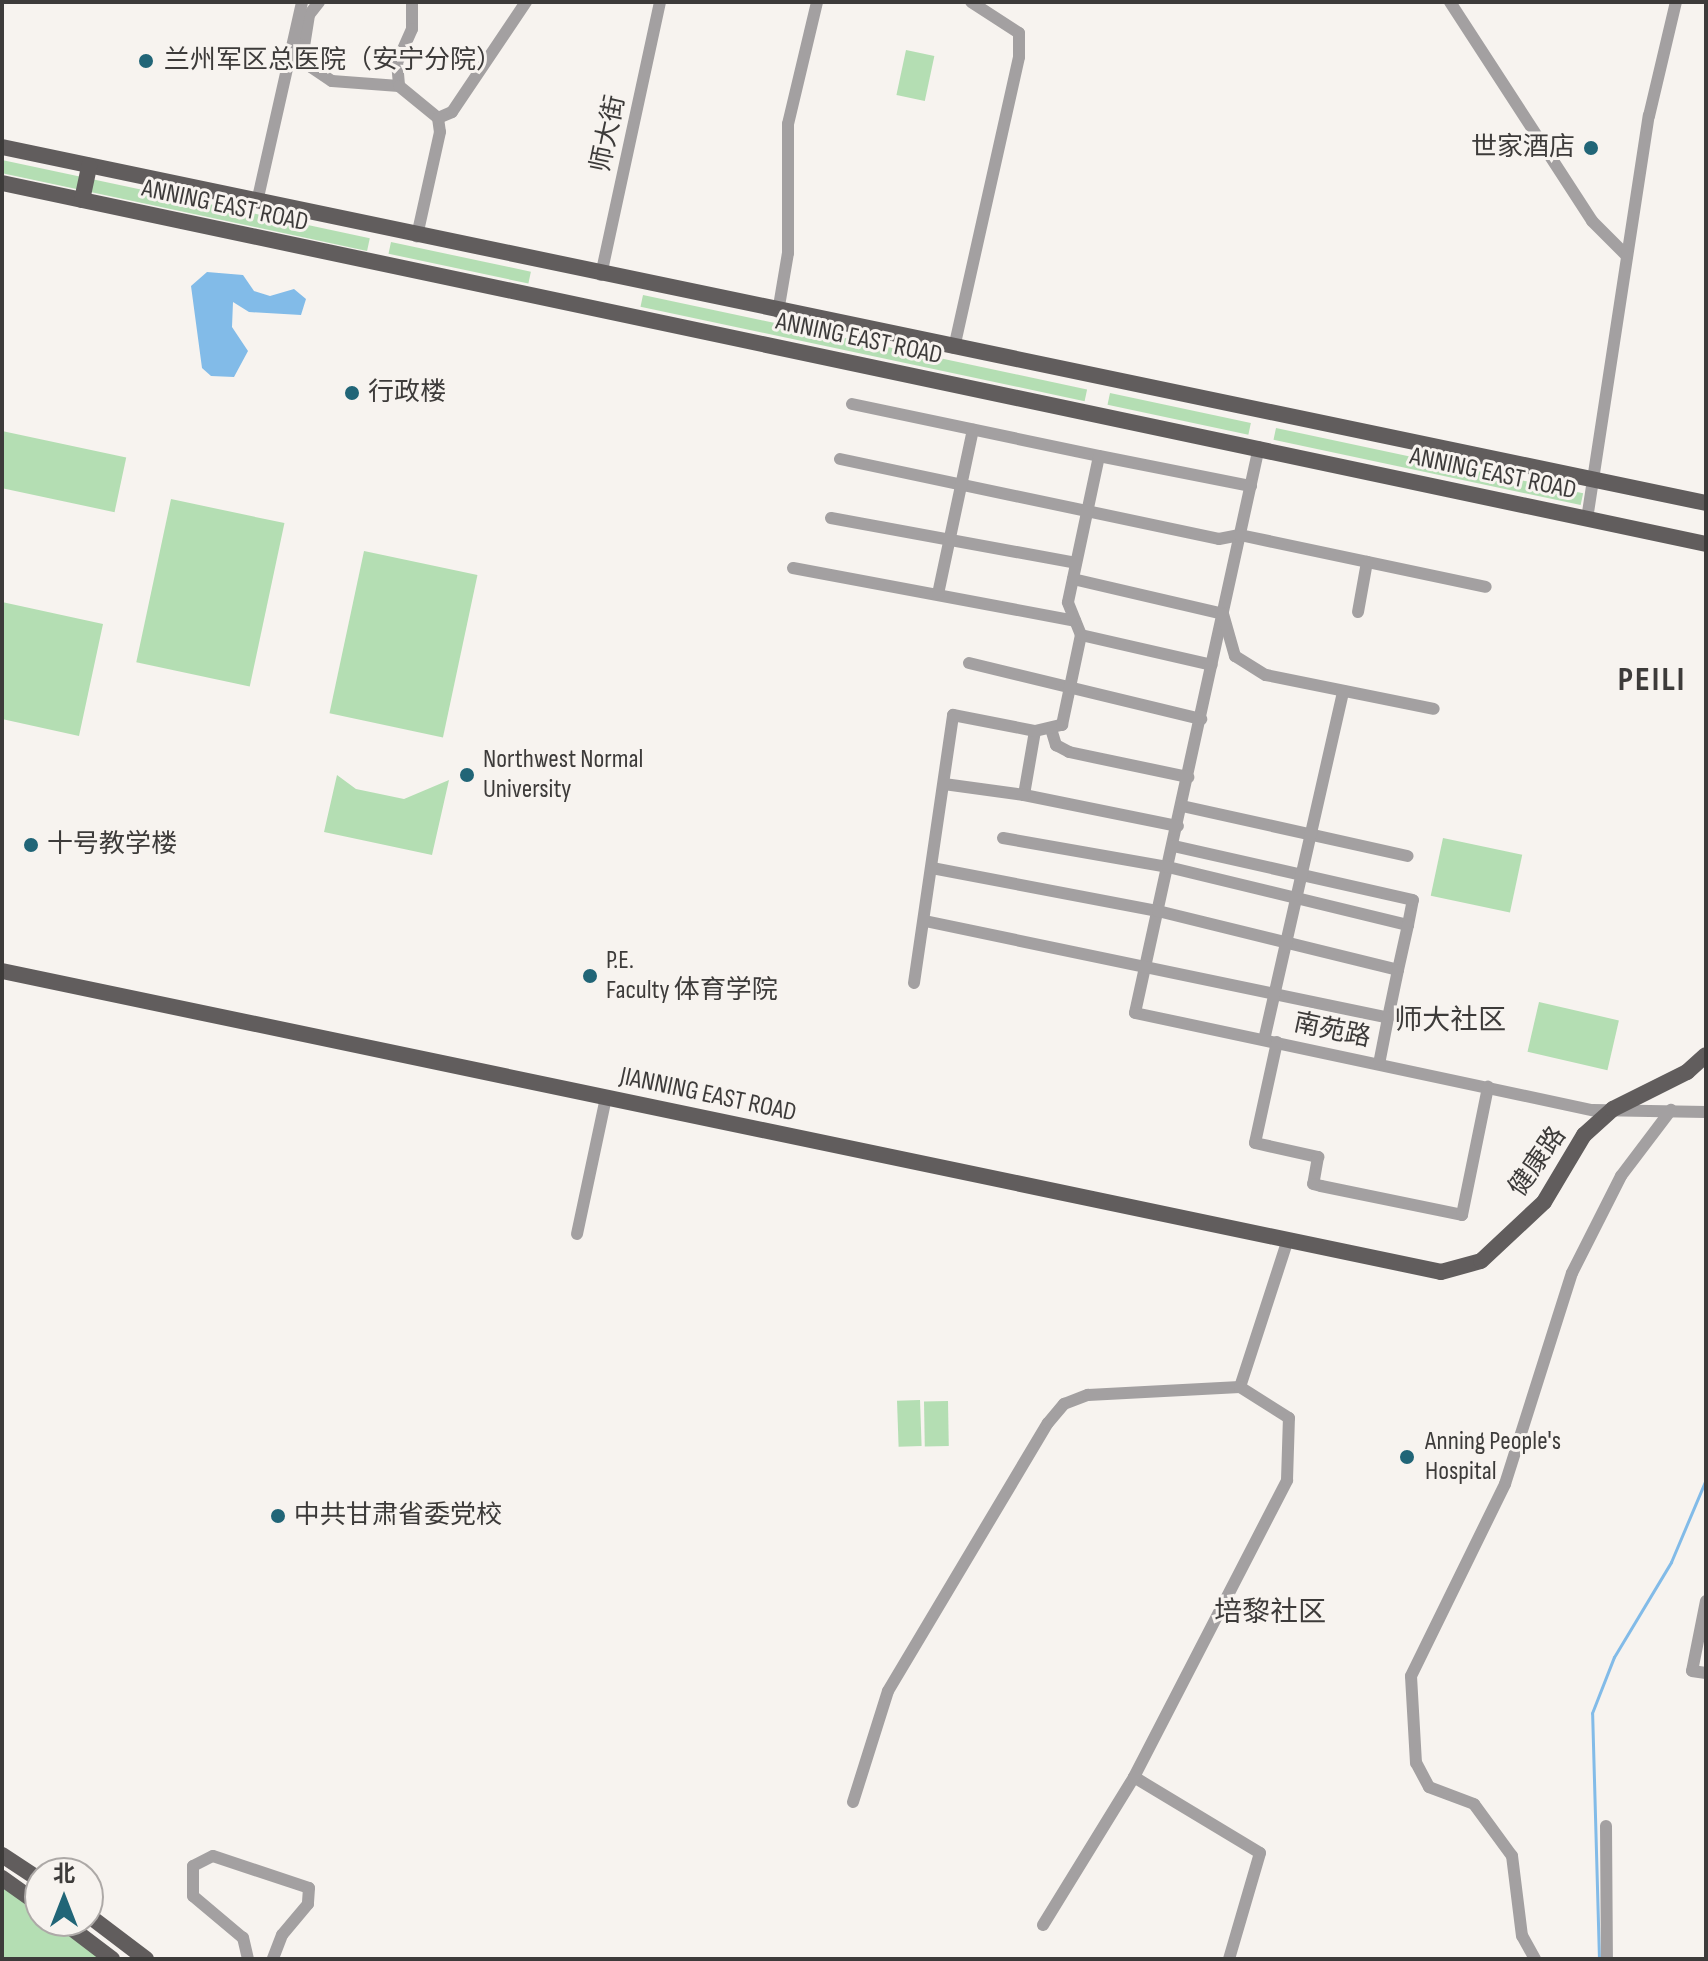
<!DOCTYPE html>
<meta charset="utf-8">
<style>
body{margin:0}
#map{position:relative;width:1708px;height:1961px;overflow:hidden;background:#f7f3ef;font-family:"Sofia Sans Condensed","Noto Sans SC",sans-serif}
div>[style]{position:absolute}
.green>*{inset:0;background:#b4deb3;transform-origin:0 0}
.water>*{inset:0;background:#82bbe8}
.stream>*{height:3px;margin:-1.5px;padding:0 1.5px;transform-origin:1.5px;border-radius:1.5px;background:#82bbe8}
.minor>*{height:12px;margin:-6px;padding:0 6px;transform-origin:6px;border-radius:6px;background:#a3a0a1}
.major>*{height:16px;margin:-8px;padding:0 8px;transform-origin:8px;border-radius:8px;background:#615d5d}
.dots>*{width:22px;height:22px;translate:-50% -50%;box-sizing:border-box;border:4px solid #f7f3ef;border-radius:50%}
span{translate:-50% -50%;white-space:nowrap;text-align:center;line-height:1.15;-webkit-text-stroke:6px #f7f3ef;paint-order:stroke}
.poi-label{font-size:26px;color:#3d3b3a}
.left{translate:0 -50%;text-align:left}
.right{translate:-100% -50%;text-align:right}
.street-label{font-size:26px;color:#3d3b3a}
.neighbourhood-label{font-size:28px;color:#3d3b3a}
.district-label{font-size:34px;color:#3d3b3a;font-weight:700;letter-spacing:2px}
.frame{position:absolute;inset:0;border:4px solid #3d3b3a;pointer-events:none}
.north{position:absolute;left:24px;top:1857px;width:80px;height:80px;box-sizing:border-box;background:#f7f3ef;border:2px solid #ada9a7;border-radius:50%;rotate:0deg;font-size:22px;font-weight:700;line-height:32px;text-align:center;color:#3d3b3a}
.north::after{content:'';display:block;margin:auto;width:28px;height:36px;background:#216577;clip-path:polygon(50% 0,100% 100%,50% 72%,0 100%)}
</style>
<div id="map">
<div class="green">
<i style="left:906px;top:50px;width:29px;height:46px;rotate:12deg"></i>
<i style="left:2px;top:160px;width:376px;height:13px;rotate:12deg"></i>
<i style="left:391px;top:242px;width:143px;height:12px;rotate:12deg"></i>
<i style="left:643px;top:295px;width:454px;height:12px;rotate:12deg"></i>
<i style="left:1110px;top:393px;width:144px;height:12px;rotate:12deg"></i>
<i style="left:1276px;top:428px;width:314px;height:12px;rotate:12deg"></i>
<i style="left:2px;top:431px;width:127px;height:56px;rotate:12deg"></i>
<i style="left:171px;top:499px;width:116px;height:167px;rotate:12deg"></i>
<i style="left:364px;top:551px;width:116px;height:166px;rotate:12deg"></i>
<i style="clip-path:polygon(2px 602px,103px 624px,79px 736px,2px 719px)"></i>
<i style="clip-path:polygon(337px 775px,356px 789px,404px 799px,449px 780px,432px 855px,324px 832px)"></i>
<i style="left:1443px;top:838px;width:81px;height:59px;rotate:12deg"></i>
<i style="left:1539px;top:1002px;width:82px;height:51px;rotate:13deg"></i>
<i style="left:920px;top:1400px;width:46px;height:23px;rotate:88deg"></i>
<i style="left:948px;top:1401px;width:45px;height:24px;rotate:89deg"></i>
<i style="clip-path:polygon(2px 1878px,40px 1905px,40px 1921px,62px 1921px,112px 1959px,2px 1959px)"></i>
</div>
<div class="water">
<i style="clip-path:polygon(207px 272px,243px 275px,254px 291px,270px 296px,294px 289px,306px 299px,301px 315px,249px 312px,233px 302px,232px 327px,248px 351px,234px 377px,211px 376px,202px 368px,191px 286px)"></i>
</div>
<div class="stream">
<i style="left:1599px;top:1959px;width:246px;rotate:-91.6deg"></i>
<i style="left:1592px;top:1713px;width:60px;rotate:-68.6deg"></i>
<i style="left:1614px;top:1657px;width:111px;rotate:-59deg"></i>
<i style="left:1671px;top:1562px;width:90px;rotate:-67.1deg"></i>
</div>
<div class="minor">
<i style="left:319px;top:2px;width:16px;rotate:128deg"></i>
<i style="left:309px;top:15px;width:30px;rotate:99deg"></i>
<i style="left:304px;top:45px;width:23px;rotate:72deg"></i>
<i style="left:311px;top:67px;width:25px;rotate:34deg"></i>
<i style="left:332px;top:81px;width:67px;rotate:4.3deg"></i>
<i style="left:412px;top:2px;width:27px;rotate:90deg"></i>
<i style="left:412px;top:29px;width:36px;rotate:114deg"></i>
<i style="left:397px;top:62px;width:24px;rotate:85deg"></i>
<i style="left:399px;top:86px;width:50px;rotate:39.4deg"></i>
<i style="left:438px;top:118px;width:14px;rotate:82deg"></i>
<i style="left:440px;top:132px;width:107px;rotate:102.5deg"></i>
<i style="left:1450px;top:2px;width:261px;rotate:57deg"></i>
<i style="left:1592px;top:221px;width:47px;rotate:45deg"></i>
<i style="left:438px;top:118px;width:15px;rotate:-23deg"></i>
<i style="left:452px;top:112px;width:133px;rotate:-56.1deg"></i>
<i style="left:257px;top:202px;width:205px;rotate:-77.3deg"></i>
<i style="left:601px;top:275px;width:279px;rotate:-77.8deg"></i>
<i style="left:778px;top:312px;width:60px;rotate:-80.4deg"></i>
<i style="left:788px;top:253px;width:129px;rotate:-90deg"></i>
<i style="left:788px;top:124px;width:125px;rotate:-76.6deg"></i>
<i style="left:954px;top:348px;width:298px;rotate:-77.4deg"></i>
<i style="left:1019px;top:57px;width:24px;rotate:-90deg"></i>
<i style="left:1019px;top:33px;width:57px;rotate:-147.1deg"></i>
<i style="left:852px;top:404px;width:252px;rotate:11.9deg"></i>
<i style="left:1259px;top:447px;width:579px;rotate:102.36deg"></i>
<i style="left:1135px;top:1013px;width:468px;rotate:12deg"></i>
<i style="left:1593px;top:1110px;width:113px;rotate:1deg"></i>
<i style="left:840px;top:459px;width:387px;rotate:11.9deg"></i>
<i style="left:1219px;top:539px;width:21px;rotate:-11deg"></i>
<i style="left:1240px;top:535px;width:251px;rotate:11.9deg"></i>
<i style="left:831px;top:518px;width:249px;rotate:10.4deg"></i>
<i style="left:1587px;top:519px;width:408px;rotate:-81.3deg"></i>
<i style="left:1649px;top:116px;width:117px;rotate:-76.7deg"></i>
<i style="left:793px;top:568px;width:287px;rotate:10.6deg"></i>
<i style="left:1073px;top:579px;width:154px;rotate:13.1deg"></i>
<i style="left:1223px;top:614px;width:44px;rotate:74.1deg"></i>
<i style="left:1235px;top:656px;width:36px;rotate:32deg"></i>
<i style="left:1266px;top:675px;width:171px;rotate:11.4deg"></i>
<i style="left:938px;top:594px;width:168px;rotate:-78deg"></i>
<i style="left:1358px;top:612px;width:51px;rotate:-79.8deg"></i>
<i style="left:1081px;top:635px;width:134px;rotate:12.9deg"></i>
<i style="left:969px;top:663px;width:239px;rotate:13.6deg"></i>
<i style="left:1035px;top:731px;width:65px;rotate:99.8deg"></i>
<i style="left:1024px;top:795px;width:157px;rotate:11.4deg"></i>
<i style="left:1052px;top:732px;width:14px;rotate:73deg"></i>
<i style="left:1056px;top:745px;width:15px;rotate:28deg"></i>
<i style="left:1069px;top:752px;width:122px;rotate:11.9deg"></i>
<i style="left:944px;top:784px;width:81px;rotate:7.8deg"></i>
<i style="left:1182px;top:806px;width:231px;rotate:12.5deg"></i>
<i style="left:1003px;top:838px;width:168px;rotate:10deg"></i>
<i style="left:1168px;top:867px;width:247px;rotate:13.6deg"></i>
<i style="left:1408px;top:925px;width:25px;rotate:-79deg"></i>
<i style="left:1413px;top:900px;width:246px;rotate:-167.3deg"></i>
<i style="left:932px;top:868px;width:230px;rotate:10.8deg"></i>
<i style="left:1158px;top:911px;width:247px;rotate:13.8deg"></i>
<i style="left:1398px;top:970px;width:46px;rotate:-77.5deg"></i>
<i style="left:925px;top:921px;width:473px;rotate:11.8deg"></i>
<i style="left:1388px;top:1018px;width:49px;rotate:-78.2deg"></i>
<i style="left:914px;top:983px;width:271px;rotate:-81.7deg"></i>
<i style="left:953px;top:715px;width:84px;rotate:11deg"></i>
<i style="left:1035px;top:731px;width:28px;rotate:-13deg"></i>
<i style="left:1062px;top:725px;width:92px;rotate:-78.1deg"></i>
<i style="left:1081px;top:635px;width:35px;rotate:-112deg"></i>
<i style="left:1068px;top:602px;width:149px;rotate:-78deg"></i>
<i style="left:1099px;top:456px;width:155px;rotate:11.2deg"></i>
<i style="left:1264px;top:1040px;width:358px;rotate:-77.2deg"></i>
<i style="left:1277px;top:1042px;width:103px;rotate:102.3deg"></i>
<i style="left:1255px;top:1143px;width:65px;rotate:12.5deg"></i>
<i style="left:1318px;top:1157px;width:27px;rotate:100deg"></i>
<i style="left:1313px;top:1184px;width:8px;rotate:14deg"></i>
<i style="left:1321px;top:1186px;width:144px;rotate:11.6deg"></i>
<i style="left:1462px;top:1215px;width:131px;rotate:-78.5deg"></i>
<i style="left:1379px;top:1064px;width:47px;rotate:-78.9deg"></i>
<i style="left:577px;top:1234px;width:140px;rotate:-78deg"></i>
<i style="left:1706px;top:1601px;width:71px;rotate:101.3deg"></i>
<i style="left:1692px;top:1671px;width:14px;rotate:8deg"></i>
<i style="left:1134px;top:1777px;width:147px;rotate:31.1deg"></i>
<i style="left:1260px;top:1853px;width:110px;rotate:106.3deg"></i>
<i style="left:853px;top:1802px;width:116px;rotate:-72.5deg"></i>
<i style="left:888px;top:1691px;width:312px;rotate:-59.2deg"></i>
<i style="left:1048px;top:1423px;width:25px;rotate:-50deg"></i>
<i style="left:1064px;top:1404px;width:26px;rotate:-21deg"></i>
<i style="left:1088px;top:1395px;width:152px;rotate:-3deg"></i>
<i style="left:1240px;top:1387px;width:152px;rotate:-72deg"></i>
<i style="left:1606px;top:1826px;width:133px;rotate:89.6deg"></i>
<i style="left:1043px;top:1925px;width:174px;rotate:-58.4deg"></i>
<i style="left:1134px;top:1777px;width:334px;rotate:-62.7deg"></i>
<i style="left:1287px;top:1480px;width:62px;rotate:-88.2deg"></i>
<i style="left:1289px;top:1418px;width:58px;rotate:-147.7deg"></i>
<i style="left:248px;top:1959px;width:22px;rotate:-103deg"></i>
<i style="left:243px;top:1938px;width:65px;rotate:-140deg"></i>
<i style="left:193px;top:1896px;width:30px;rotate:-90deg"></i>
<i style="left:193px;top:1866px;width:22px;rotate:-27deg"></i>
<i style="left:213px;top:1856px;width:101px;rotate:18.4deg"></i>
<i style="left:309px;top:1888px;width:16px;rotate:94deg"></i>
<i style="left:308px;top:1904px;width:40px;rotate:130deg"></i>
<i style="left:282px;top:1935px;width:26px;rotate:111deg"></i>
<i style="left:1535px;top:1959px;width:26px;rotate:-119deg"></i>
<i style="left:1522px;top:1936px;width:81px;rotate:-97.1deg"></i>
<i style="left:1512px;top:1856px;width:64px;rotate:-126.2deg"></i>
<i style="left:1474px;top:1804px;width:48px;rotate:-159.3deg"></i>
<i style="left:1429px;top:1787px;width:27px;rotate:-118deg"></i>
<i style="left:1416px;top:1763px;width:87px;rotate:-93.3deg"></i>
<i style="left:1411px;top:1676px;width:214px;rotate:-63.9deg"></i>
<i style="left:1505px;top:1484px;width:221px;rotate:-72.4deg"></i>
<i style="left:1572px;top:1273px;width:109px;rotate:-63.2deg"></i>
<i style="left:1621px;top:1176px;width:83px;rotate:-52.9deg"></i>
</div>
<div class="major">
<i style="left:2px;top:147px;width:1741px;rotate:11.8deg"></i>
<i style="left:2px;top:183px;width:1742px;rotate:11.96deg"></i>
<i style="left:82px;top:200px;width:35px;rotate:-78deg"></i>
<i style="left:2px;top:971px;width:1470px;rotate:11.81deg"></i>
<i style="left:1441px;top:1272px;width:41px;rotate:-15.4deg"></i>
<i style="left:1481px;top:1261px;width:86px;rotate:-43.1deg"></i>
<i style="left:1544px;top:1202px;width:78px;rotate:-59.2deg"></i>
<i style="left:1584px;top:1135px;width:39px;rotate:-42deg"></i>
<i style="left:1613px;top:1109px;width:83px;rotate:-26.6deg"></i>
<i style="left:1687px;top:1072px;width:25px;rotate:-42deg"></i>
<i style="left:2px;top:1855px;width:45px;rotate:33.3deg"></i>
<i style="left:2px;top:1878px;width:47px;rotate:35.4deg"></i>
<i style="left:88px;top:1915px;width:73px;rotate:37.2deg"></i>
<i style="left:62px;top:1921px;width:63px;rotate:37.2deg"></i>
</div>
<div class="dots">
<i style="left:146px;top:61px;background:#216577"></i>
<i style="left:1591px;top:148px;background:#216577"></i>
<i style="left:352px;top:393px;background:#216577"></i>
<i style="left:467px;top:775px;background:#216577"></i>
<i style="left:31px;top:845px;background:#216577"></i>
<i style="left:590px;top:976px;background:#216577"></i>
<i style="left:1407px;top:1457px;background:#216577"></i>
<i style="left:278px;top:1516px;background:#216577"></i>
</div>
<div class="poi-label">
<span class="left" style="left:164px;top:61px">兰州军区总医院（安宁分院）</span>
<span class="right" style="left:1575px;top:148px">世家酒店</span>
<span class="left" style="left:368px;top:393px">行政楼</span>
<span class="left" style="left:483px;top:775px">Northwest Normal<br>University</span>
<span class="left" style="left:47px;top:845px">十号教学楼</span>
<span class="left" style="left:606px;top:976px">P.E.<br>Faculty 体育学院</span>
<span class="left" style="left:1425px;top:1457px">Anning People's<br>Hospital</span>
<span class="left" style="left:294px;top:1516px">中共甘肃省委党校</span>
</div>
<div class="street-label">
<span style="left:609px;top:134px;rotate:-78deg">师大街</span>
<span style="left:225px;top:206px;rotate:12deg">ANNING EAST ROAD</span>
<span style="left:859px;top:339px;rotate:12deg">ANNING EAST ROAD</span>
<span style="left:1493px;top:474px;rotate:12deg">ANNING EAST ROAD</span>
<span style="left:1332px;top:1031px;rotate:12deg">南苑路</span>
<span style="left:708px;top:1095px;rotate:12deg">JIANNING EAST ROAD</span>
<span style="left:1538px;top:1162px;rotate:-55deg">健康路</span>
</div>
<div class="neighbourhood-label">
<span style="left:1450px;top:1021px">师大社区</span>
<span style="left:1270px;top:1613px">培黎社区</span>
</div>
<div class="district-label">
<span style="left:1652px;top:680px">PEILI</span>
</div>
<div class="frame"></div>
<div class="north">北</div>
</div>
